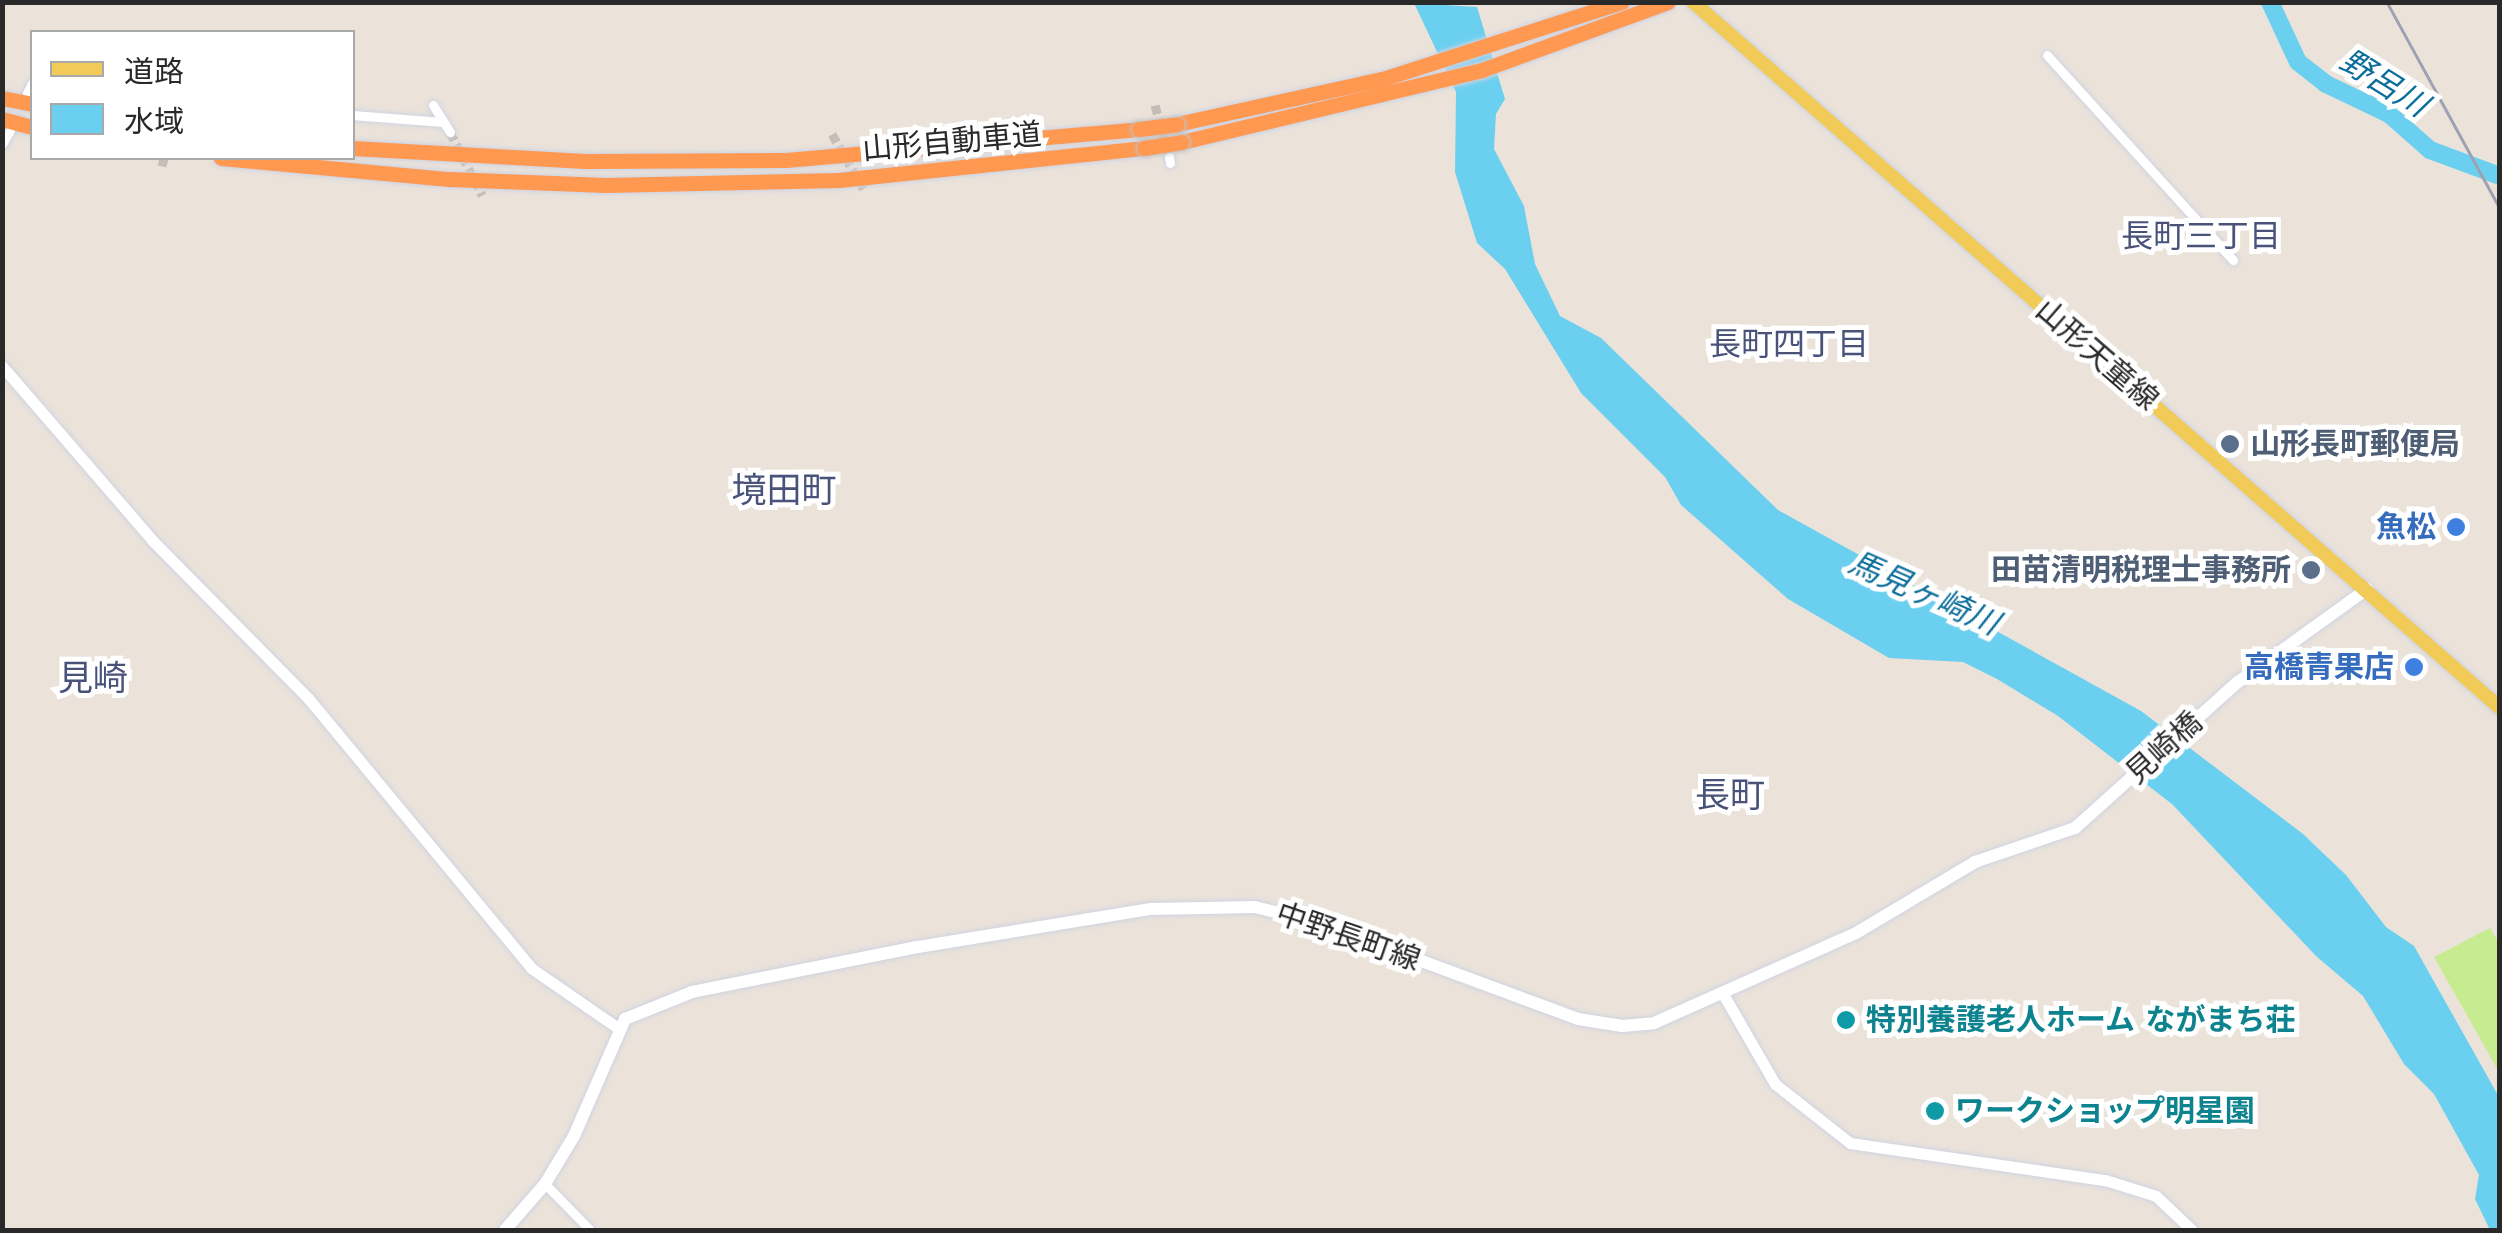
<!DOCTYPE html>
<meta charset="utf-8">
<style>
body{margin:0}
#map{position:relative;width:2502px;height:1233px;overflow:hidden;background:#ebe3da;font-family:"DejaVu Sans","Noto Sans JP",sans-serif}
div>[style]{position:absolute}
.pitch>*{inset:0;background:#c7eb91}
.water>*{inset:0;background:#6bd0f0}
.river>*{height:18px;margin:-9px;padding:0 9px;transform-origin:9px;border-radius:9px;background:#6bd0f0}
.minor-tunnel>*{height:9px;margin-top:-4.5px;transform-origin:0;background:repeating-linear-gradient(90deg,#c4beb7 0 9px,transparent 0 13.5px)}
.roads{filter:drop-shadow(0 0 2px #cfd3e2) drop-shadow(0 0 2px #cfd3e2)}
.minor>*{height:9px;margin:-4.5px;padding:0 4.5px;transform-origin:4.5px;border-radius:4.5px;background:#fff}
.tertiary>*{height:11px;margin:-5.5px;padding:0 5.5px;transform-origin:5.5px;border-radius:5.5px;background:#fff}
.secondary>*{height:12px;margin:-6px;padding:0 6px;transform-origin:6px;border-radius:6px;background:#fff}
.primary>*{height:14px;margin:-7px;padding:0 7px;transform-origin:7px;border-radius:7px;background:#f2ca58}
.motorway>*{height:15px;margin:-7.5px;padding:0 7.5px;transform-origin:7.5px;border-radius:7.5px;background:#ff9851}
.rail>*{height:2.5px;margin:-1.25px;padding:0 1.25px;transform-origin:1.25px;border-radius:1.25px;background:#9da1b4}
.bridges{filter:drop-shadow(0 0 2px #c3c3c3) drop-shadow(0 0 2px #c3c3c3)}
.motorway-bridge>*{height:15px;margin:-7.5px;padding:0 7.5px;transform-origin:7.5px;border-radius:7.5px;background:#ff9851}
.dots>*{width:28px;height:28px;translate:-50% -50%;box-sizing:border-box;border:5px solid #fff;border-radius:50%}
span{translate:-50% -50%;white-space:nowrap;text-align:center;line-height:1.15;-webkit-text-stroke:10px #fff;paint-order:stroke}
.street-label{font-size:30px;color:#292929}
.service-label{font-size:30px;color:#4e5e75;font-weight:700}
.left{translate:0 -50%;text-align:left}
.right{translate:-100% -50%;text-align:right}
.shop-label{font-size:30px;color:#366cbe;font-weight:700}
.culture-label{font-size:30px;color:#0d838f;font-weight:700}
.water-label{font-size:32px;color:#0b6d9a;font-style:italic}
.neighbourhood-label{font-size:32px;color:#49537a}
.quarter-label{font-size:35px;color:#49537a}
.frame{position:absolute;inset:0;border:5px solid #292929;pointer-events:none}
.legend{position:absolute;left:30px;top:30px;width:325px;height:130px;box-sizing:border-box;background:#fff;border:2px solid #a9a9a9;margin:0;padding:12px 18px;list-style:none;font-size:30px;color:#292929}
.legend li{display:flex;align-items:center;gap:20px;height:50px}
.legend b{width:50px;border:2px solid #a9a9a9}
</style>
<div id="map">
<div class="pitch">
<i style="clip-path:polygon(2490px 928px,2499px 943px,2499px 1072px,2434px 957px)"></i>
</div>
<div class="water">
<i style="clip-path:polygon(1414px 3px,1477px 7px,1505px 99px,1496px 114px,1494px 149px,1524px 206px,1535px 264px,1560px 316px,1601px 338px,1778px 510px,2141px 711px,2303px 834px,2346px 875px,2386px 927px,2414px 946px,2499px 1097px,2499px 1230px,2490px 1230px,2475px 1199px,2479px 1175px,2434px 1094px,2404px 1064px,2363px 996px,2316px 956px,2172px 804px,2058px 716px,1997px 679px,1963px 662px,1889px 658px,1788px 599px,1681px 505px,1665px 477px,1581px 393px,1505px 269px,1477px 243px,1455px 172px,1456px 92px)"></i>
</div>
<div class="river">
<i style="left:2270px;top:2px;width:66px;rotate:65deg"></i>
<i style="left:2298px;top:62px;width:36px;rotate:38deg"></i>
<i style="left:2326px;top:84px;width:70px;rotate:25.5deg"></i>
<i style="left:2389px;top:114px;width:55px;rotate:41.3deg"></i>
<i style="left:2430px;top:150px;width:75px;rotate:20.4deg"></i>
</div>
<div class="minor-tunnel">
<i style="left:1155px;top:105px;width:54px;rotate:74.9deg"></i>
<i style="left:450px;top:132px;width:71px;rotate:63.1deg"></i>
<i style="left:832px;top:134px;width:66px;rotate:59.9deg"></i>
<i style="left:162px;top:166px;width:8px;rotate:-76deg"></i>
</div>
<div class="roads">
<div class="minor">
<i style="left:2047px;top:55px;width:277px;rotate:47.8deg"></i>
<i style="left:27px;top:93px;width:11px;rotate:-63deg"></i>
<i style="left:433px;top:105px;width:32px;rotate:58deg"></i>
<i style="left:352px;top:115px;width:91px;rotate:4.4deg"></i>
<i style="left:2px;top:144px;width:16px;rotate:-60deg"></i>
<i style="left:1169px;top:157px;width:6px;rotate:81deg"></i>
<i style="left:545px;top:1184px;width:64px;rotate:45.6deg"></i>
</div>
<div class="tertiary">
<i style="left:2px;top:366px;width:230px;rotate:49.2deg"></i>
<i style="left:152px;top:540px;width:222px;rotate:45.4deg"></i>
<i style="left:308px;top:698px;width:350px;rotate:50.4deg"></i>
<i style="left:531px;top:968px;width:106px;rotate:34.6deg"></i>
<i style="left:1723px;top:994px;width:104px;rotate:60deg"></i>
<i style="left:1775px;top:1084px;width:95px;rotate:38.2deg"></i>
<i style="left:1850px;top:1143px;width:258px;rotate:8.3deg"></i>
<i style="left:2105px;top:1180px;width:53px;rotate:17.4deg"></i>
<i style="left:2156px;top:1196px;width:50px;rotate:43.4deg"></i>
</div>
<div class="secondary">
<i style="left:505px;top:1230px;width:61px;rotate:-49deg"></i>
<i style="left:545px;top:1184px;width:56px;rotate:-58.9deg"></i>
<i style="left:574px;top:1136px;width:128px;rotate:-66.4deg"></i>
<i style="left:625px;top:1019px;width:72px;rotate:-21.9deg"></i>
<i style="left:692px;top:992px;width:230px;rotate:-11.3deg"></i>
<i style="left:918px;top:947px;width:236px;rotate:-9.3deg"></i>
<i style="left:1151px;top:909px;width:104px;rotate:-1.1deg"></i>
<i style="left:1255px;top:907px;width:66px;rotate:14deg"></i>
<i style="left:1319px;top:923px;width:276px;rotate:20.3deg"></i>
<i style="left:1578px;top:1019px;width:45px;rotate:9deg"></i>
<i style="left:1622px;top:1026px;width:32px;rotate:-5deg"></i>
<i style="left:1654px;top:1023px;width:221px;rotate:-24deg"></i>
<i style="left:1856px;top:933px;width:139px;rotate:-30.8deg"></i>
<i style="left:1975px;top:862px;width:106px;rotate:-18.8deg"></i>
<i style="left:2075px;top:828px;width:219px;rotate:-41.9deg"></i>
<i style="left:2238px;top:682px;width:159px;rotate:-35.8deg"></i>
</div>
<div class="primary">
<i style="left:1693px;top:2px;width:1072px;rotate:41.18deg"></i>
</div>
<div class="motorway">
<i style="left:2px;top:98px;width:31px;rotate:11deg"></i>
<i style="left:2px;top:119px;width:31px;rotate:15deg"></i>
<i style="left:1177px;top:124px;width:210px;rotate:-12.4deg"></i>
<i style="left:1382px;top:79px;width:252px;rotate:-17.8deg"></i>
<i style="left:1182px;top:142px;width:309px;rotate:-13.5deg"></i>
<i style="left:1482px;top:70px;width:198px;rotate:-20.1deg"></i>
<i style="left:352px;top:148px;width:233px;rotate:3.2deg"></i>
<i style="left:585px;top:161px;width:201px;rotate:-0.3deg"></i>
<i style="left:786px;top:160px;width:354px;rotate:-5deg"></i>
<i style="left:221px;top:158px;width:229px;rotate:5.3deg"></i>
<i style="left:449px;top:179px;width:157px;rotate:2.2deg"></i>
<i style="left:606px;top:185px;width:233px;rotate:-1.2deg"></i>
<i style="left:839px;top:180px;width:307px;rotate:-6deg"></i>
</div>
</div>
<div class="rail">
<i style="left:2387px;top:2px;width:235px;rotate:61.3deg"></i>
</div>
<div class="bridges">
<div class="motorway-bridge">
<i style="left:1139px;top:129px;width:38px;rotate:-7deg"></i>
<i style="left:1144px;top:148px;width:38px;rotate:-9deg"></i>
</div>
</div>
<div class="dots">
<i style="left:2230px;top:444px;background:#5c6f8a"></i>
<i style="left:2456px;top:527px;background:#3f7fe0"></i>
<i style="left:2311px;top:570px;background:#5c6f8a"></i>
<i style="left:2414px;top:667px;background:#3f7fe0"></i>
<i style="left:1846px;top:1020px;background:#0f9aa8"></i>
<i style="left:1935px;top:1111px;background:#0f9aa8"></i>
</div>
<div class="street-label">
<span style="left:952px;top:142px;rotate:-5deg">山形自動車道</span>
<span style="left:2097px;top:355px;rotate:41deg">山形天童線</span>
<span style="left:2164px;top:748px;rotate:-42deg">見崎橋</span>
<span style="left:1348px;top:937px;rotate:19deg">中野長町線</span>
</div>
<div class="service-label">
<span class="left" style="left:2250px;top:444px">山形長町郵便局</span>
<span class="right" style="left:2291px;top:570px">田苗清明税理士事務所</span>
</div>
<div class="shop-label">
<span class="right" style="left:2436px;top:527px">魚松</span>
<span class="right" style="left:2394px;top:667px">高橋青果店</span>
</div>
<div class="culture-label">
<span class="left" style="left:1866px;top:1020px">特別養護老人ホーム ながまち荘</span>
<span class="left" style="left:1955px;top:1111px">ワークショップ明星園</span>
</div>
<div class="water-label">
<span style="left:2384px;top:83px;rotate:32deg">野呂川</span>
<span style="left:1924px;top:593px;rotate:24deg">馬見ヶ崎川</span>
</div>
<div class="neighbourhood-label">
<span style="left:2201px;top:236px">長町三丁目</span>
<span style="left:1789px;top:344px">長町四丁目</span>
</div>
<div class="quarter-label">
<span style="left:784px;top:490px">境田町</span>
<span style="left:93px;top:678px">見崎</span>
<span style="left:1730px;top:795px">長町</span>
</div>
<div class="frame"></div>
<ul class="legend">
<li><b style="height:12px;background:#f2ca58"></b>道路</li>
<li><b style="height:28px;background:#6bd0f0"></b>水域</li>
</ul>
</div>
